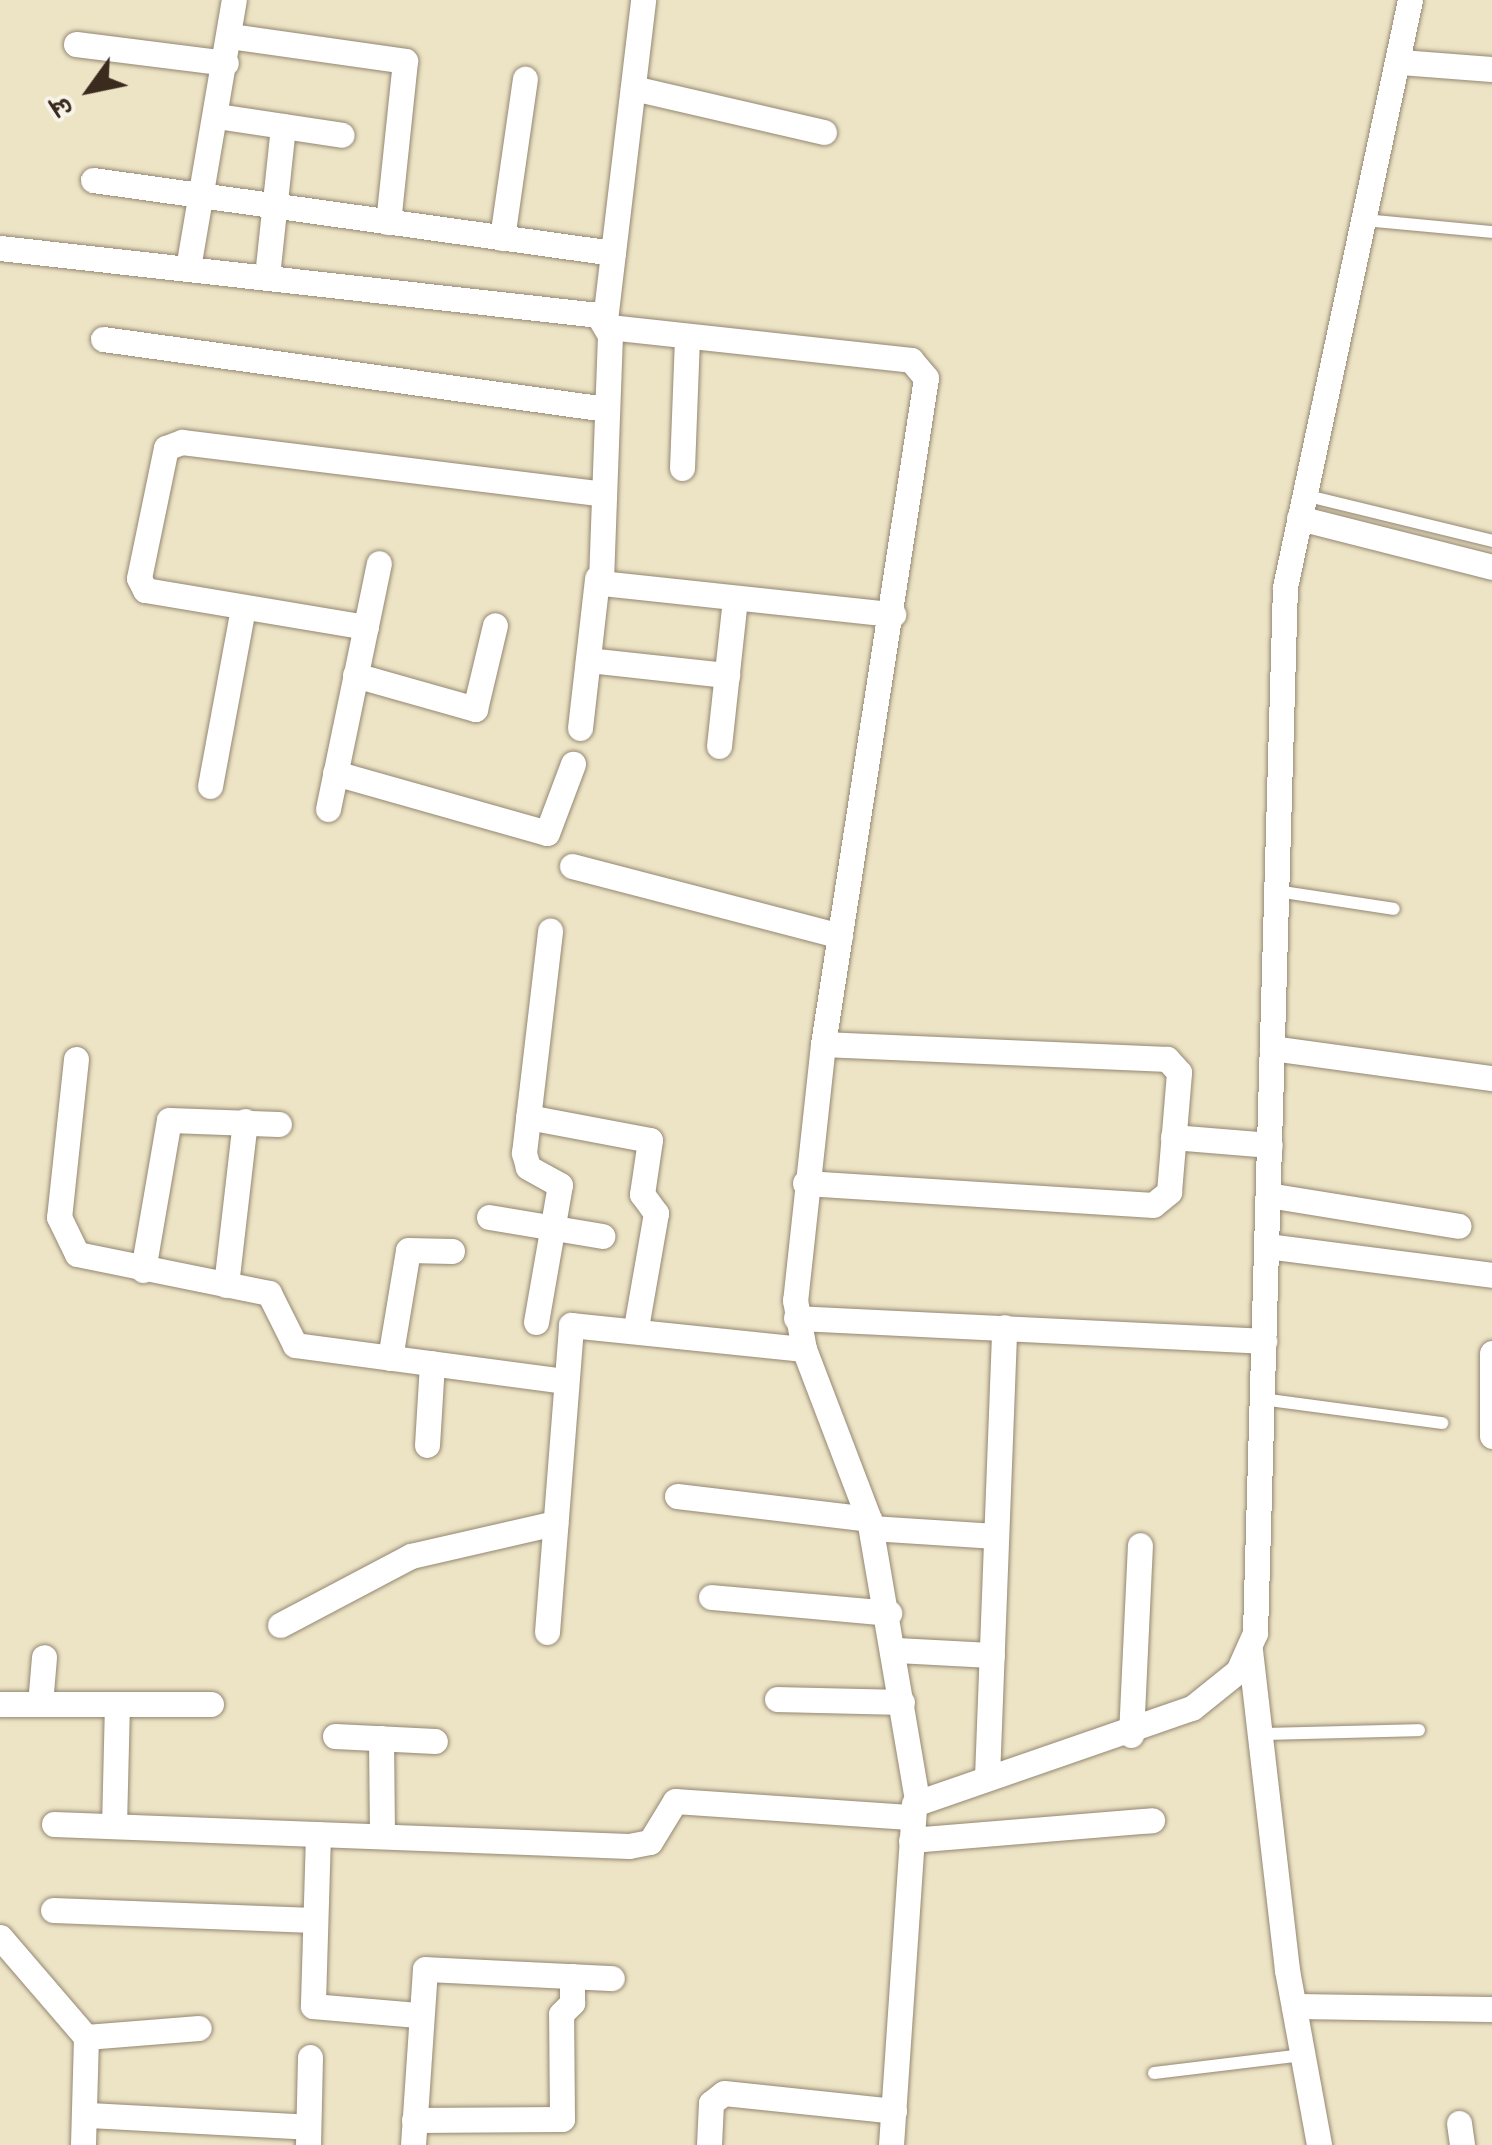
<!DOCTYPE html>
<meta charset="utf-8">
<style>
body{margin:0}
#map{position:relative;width:1492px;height:2145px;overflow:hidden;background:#ede4c6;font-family:Kalam,"Playpen Sans Deva",sans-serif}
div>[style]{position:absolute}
.roads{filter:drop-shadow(0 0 2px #948772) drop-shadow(0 0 2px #948772)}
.service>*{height:12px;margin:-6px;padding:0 6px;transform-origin:6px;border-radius:6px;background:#fff}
.minor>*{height:25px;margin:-12.5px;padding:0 12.5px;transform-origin:12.5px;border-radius:12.5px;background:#fff}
span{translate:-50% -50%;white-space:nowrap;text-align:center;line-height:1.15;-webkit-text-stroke:9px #f7f3e8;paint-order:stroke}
.north{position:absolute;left:40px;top:40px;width:100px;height:100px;-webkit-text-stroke:8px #f7f3e8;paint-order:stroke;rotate:237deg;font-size:28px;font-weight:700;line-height:40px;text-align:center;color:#3b2a1e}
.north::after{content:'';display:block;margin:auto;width:35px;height:45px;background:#3b2a1e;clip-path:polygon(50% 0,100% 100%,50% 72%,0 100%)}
</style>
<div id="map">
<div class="roads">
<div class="service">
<i style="left:1365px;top:220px;width:128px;rotate:5.4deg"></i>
<i style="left:1304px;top:495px;width:194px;rotate:13.7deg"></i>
<i style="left:1277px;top:891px;width:118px;rotate:8.7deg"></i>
<i style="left:1262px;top:1399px;width:182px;rotate:7.6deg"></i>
<i style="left:1260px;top:1734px;width:159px;rotate:-1.4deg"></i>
<i style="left:1154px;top:2073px;width:150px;rotate:-6.9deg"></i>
</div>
<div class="minor">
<i style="left:230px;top:36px;width:177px;rotate:8.1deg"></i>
<i style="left:405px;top:61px;width:162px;rotate:96deg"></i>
<i style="left:76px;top:44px;width:151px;rotate:7.2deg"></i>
<i style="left:1400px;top:62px;width:92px;rotate:4.4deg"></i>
<i style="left:633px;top:88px;width:196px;rotate:13deg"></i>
<i style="left:217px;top:116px;width:126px;rotate:8.6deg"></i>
<i style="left:93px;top:180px;width:525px;rotate:7.99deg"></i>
<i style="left:502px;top:238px;width:161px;rotate:-81.8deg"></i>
<i style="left:0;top:248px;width:602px;rotate:6.39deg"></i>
<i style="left:598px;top:315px;width:23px;rotate:59deg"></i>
<i style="left:610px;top:335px;width:248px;rotate:92.1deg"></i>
<i style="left:601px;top:583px;width:294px;rotate:6.1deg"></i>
<i style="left:188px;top:268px;width:272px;rotate:-80.3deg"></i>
<i style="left:267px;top:276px;width:151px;rotate:-83.9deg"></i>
<i style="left:605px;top:320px;width:322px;rotate:-83.2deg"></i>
<i style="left:609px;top:327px;width:304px;rotate:6.2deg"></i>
<i style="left:911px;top:360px;width:23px;rotate:50deg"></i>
<i style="left:926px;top:378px;width:674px;rotate:98.79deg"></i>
<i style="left:823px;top:1044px;width:258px;rotate:96.2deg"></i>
<i style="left:795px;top:1300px;width:50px;rotate:79.6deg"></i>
<i style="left:804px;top:1349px;width:182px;rotate:69.1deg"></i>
<i style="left:869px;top:1519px;width:285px;rotate:80.3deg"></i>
<i style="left:103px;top:339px;width:508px;rotate:7.92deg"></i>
<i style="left:682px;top:468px;width:132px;rotate:-87.8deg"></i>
<i style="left:1299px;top:518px;width:199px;rotate:14.2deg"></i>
<i style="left:366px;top:627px;width:224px;rotate:-170.5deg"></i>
<i style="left:145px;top:590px;width:13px;rotate:-117deg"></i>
<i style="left:139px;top:578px;width:133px;rotate:-78.3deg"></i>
<i style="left:166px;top:448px;width:17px;rotate:-21deg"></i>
<i style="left:182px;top:442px;width:421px;rotate:7deg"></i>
<i style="left:588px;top:660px;width:140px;rotate:6.2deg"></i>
<i style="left:355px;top:675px;width:125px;rotate:15.8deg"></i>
<i style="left:475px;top:709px;width:86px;rotate:-76.6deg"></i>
<i style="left:580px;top:728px;width:151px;rotate:-83.5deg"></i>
<i style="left:719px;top:746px;width:148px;rotate:-83.8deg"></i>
<i style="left:335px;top:773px;width:220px;rotate:15.8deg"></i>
<i style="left:547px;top:833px;width:74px;rotate:-69.4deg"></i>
<i style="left:210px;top:786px;width:181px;rotate:-79.5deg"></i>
<i style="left:328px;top:809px;width:251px;rotate:-78.3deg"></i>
<i style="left:572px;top:866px;width:277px;rotate:14.6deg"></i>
<i style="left:1272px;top:1048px;width:222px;rotate:7.8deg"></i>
<i style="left:76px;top:1059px;width:159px;rotate:96.1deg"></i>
<i style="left:59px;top:1217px;width:41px;rotate:64.1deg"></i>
<i style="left:77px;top:1254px;width:196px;rotate:11.5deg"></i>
<i style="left:269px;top:1293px;width:58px;rotate:63.4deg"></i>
<i style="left:295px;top:1345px;width:272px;rotate:7.6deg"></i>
<i style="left:528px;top:1117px;width:124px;rotate:10.7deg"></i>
<i style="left:650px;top:1140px;width:55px;rotate:98.4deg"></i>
<i style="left:642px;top:1194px;width:24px;rotate:54deg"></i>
<i style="left:656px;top:1213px;width:117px;rotate:99.9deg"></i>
<i style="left:1173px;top:1137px;width:97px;rotate:4.7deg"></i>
<i style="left:805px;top:1183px;width:349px;rotate:3.6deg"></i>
<i style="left:1153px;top:1205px;width:21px;rotate:-39deg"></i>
<i style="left:1169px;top:1192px;width:120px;rotate:-85.2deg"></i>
<i style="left:1179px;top:1072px;width:18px;rotate:-133deg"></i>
<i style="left:1167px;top:1059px;width:344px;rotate:-177.5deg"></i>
<i style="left:1268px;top:1195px;width:193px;rotate:9.2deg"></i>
<i style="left:489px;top:1217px;width:115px;rotate:9.5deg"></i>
<i style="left:1267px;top:1246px;width:227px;rotate:7.3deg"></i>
<i style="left:143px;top:1270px;width:152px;rotate:-80.2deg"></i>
<i style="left:169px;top:1120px;width:110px;rotate:2.1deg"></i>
<i style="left:226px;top:1285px;width:165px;rotate:-83.4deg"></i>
<i style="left:796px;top:1318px;width:469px;rotate:2.8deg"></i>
<i style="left:536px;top:1322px;width:139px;rotate:-80.1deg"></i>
<i style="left:560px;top:1185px;width:37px;rotate:-151deg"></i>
<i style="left:528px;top:1167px;width:15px;rotate:-106deg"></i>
<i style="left:524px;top:1153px;width:224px;rotate:-83.3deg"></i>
<i style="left:1492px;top:1353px;width:83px;rotate:90deg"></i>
<i style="left:390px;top:1358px;width:109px;rotate:-80.5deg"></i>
<i style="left:408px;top:1250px;width:44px;rotate:1.3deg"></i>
<i style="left:427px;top:1445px;width:82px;rotate:-86.5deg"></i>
<i style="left:677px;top:1496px;width:193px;rotate:6.8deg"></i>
<i style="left:871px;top:1528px;width:125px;rotate:3.7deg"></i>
<i style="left:711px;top:1597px;width:179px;rotate:5.1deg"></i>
<i style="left:280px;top:1625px;width:148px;rotate:-27.8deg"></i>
<i style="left:411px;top:1556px;width:148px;rotate:-12.9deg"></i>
<i style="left:547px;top:1632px;width:308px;rotate:-85.5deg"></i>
<i style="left:571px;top:1325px;width:234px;rotate:5.9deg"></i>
<i style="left:895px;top:1650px;width:97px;rotate:3deg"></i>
<i style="left:1250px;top:1650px;width:322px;rotate:83.4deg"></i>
<i style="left:1287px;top:1970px;width:178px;rotate:79.6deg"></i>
<i style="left:777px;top:1699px;width:125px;rotate:1.4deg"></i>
<i style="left:0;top:1704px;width:211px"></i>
<i style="left:40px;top:1704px;width:47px;rotate:-85.1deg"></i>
<i style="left:1131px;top:1735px;width:190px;rotate:-87.3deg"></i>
<i style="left:335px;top:1736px;width:100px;rotate:2.9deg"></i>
<i style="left:381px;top:1738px;width:98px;rotate:89.4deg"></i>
<i style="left:987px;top:1777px;width:450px;rotate:-87.8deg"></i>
<i style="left:54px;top:1824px;width:575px;rotate:2.19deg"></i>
<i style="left:629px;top:1846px;width:21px;rotate:-11deg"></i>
<i style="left:650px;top:1842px;width:48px;rotate:-58.6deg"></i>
<i style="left:675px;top:1801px;width:238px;rotate:3.9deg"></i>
<i style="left:114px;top:1826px;width:122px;rotate:-88.6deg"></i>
<i style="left:318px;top:1834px;width:172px;rotate:91.7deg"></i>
<i style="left:313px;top:2006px;width:104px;rotate:4.9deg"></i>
<i style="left:911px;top:1840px;width:242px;rotate:-4.7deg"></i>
<i style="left:53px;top:1910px;width:261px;rotate:2.2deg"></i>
<i style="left:0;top:1937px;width:132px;rotate:49.3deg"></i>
<i style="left:86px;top:2037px;width:108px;rotate:91.6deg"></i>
<i style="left:1294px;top:2006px;width:198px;rotate:0.9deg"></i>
<i style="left:86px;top:2037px;width:113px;rotate:-4.6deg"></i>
<i style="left:89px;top:2115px;width:219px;rotate:3.1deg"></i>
<i style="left:414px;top:2120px;width:148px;rotate:-0.4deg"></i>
<i style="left:562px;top:2119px;width:105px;rotate:-90.5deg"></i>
<i style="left:561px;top:2014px;width:16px;rotate:-45deg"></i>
<i style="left:572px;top:2003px;width:27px;rotate:-90deg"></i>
<i style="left:1459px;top:2123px;width:22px;rotate:82deg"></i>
<i style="left:308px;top:2145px;width:88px;rotate:-88.7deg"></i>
<i style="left:413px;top:2145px;width:176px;rotate:-86.1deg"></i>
<i style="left:425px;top:1969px;width:187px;rotate:2.8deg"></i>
<i style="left:709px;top:2145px;width:42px;rotate:-87.3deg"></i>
<i style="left:711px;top:2103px;width:16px;rotate:-38deg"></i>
<i style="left:724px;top:2093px;width:171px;rotate:6deg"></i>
<i style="left:891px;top:2145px;width:342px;rotate:-86.1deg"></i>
<i style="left:914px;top:1804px;width:294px;rotate:-19.1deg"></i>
<i style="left:1192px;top:1708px;width:59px;rotate:-38.8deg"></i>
<i style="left:1238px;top:1671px;width:42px;rotate:-65.9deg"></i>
<i style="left:1255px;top:1633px;width:1046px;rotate:-88.36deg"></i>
<i style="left:1285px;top:587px;width:600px;rotate:-77.98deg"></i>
</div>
</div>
<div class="north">उ</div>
</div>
